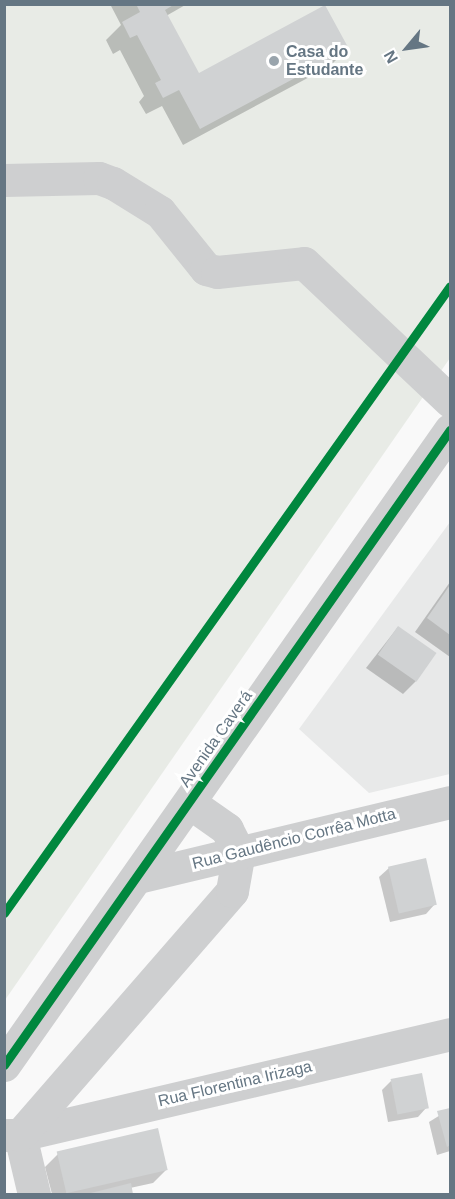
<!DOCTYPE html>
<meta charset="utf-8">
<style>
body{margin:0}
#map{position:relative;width:455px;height:1199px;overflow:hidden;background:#f9f9f9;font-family:Helvetica,sans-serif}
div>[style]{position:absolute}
.built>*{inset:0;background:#e8e9e9}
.green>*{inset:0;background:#e8ebe6}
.shadow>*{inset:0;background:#0003}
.building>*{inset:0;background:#d0d2d3;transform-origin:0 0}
.minor>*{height:33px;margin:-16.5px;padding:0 16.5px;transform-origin:16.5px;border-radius:16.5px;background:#cecfd0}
.cycleway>*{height:9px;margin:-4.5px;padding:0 4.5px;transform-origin:4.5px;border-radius:4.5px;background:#00873e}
.dots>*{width:16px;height:16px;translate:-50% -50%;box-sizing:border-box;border:3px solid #fff;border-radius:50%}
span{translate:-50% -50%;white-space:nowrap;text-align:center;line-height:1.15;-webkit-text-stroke:6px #fff;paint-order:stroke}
.poi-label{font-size:16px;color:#657683;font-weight:700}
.left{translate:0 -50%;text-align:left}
.street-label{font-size:16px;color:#657683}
.frame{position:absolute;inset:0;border:6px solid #657683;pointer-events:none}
.north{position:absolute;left:377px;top:18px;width:60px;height:60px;-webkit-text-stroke:4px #fff;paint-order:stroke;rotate:241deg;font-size:16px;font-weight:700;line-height:24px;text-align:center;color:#657683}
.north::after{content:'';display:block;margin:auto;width:21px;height:27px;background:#657683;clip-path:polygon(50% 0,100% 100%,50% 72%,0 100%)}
</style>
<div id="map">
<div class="built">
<i style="clip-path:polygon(450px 522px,450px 774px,369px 793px,299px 729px)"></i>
</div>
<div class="green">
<i style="clip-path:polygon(5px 5px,450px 5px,450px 358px,5px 1000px)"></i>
</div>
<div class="shadow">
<i style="clip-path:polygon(110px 4px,187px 4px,166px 16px,198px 75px,347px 49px,330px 66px,183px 145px,162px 106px,146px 114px,139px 102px,144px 96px,120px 50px,113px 54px,106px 40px,121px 25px)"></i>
<i style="clip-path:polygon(450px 582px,450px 657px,415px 632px)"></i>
<i style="clip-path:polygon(398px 627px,416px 681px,403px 694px,366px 668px)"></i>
<i style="clip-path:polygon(389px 868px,435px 904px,426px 914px,390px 922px,379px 877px)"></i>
<i style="clip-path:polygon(391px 1081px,427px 1107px,418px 1117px,388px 1122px,382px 1090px)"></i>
<i style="clip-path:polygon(450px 1109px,450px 1151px,437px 1155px,429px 1122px)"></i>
<i style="clip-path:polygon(58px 1154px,166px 1170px,153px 1183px,130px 1188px,132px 1194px,52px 1194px,45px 1167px)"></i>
</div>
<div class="building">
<i style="clip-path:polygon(136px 4px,175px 4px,165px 10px,199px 73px,325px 5px,349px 49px,200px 129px,179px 90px,163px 98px,155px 83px,161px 80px,137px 35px,130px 38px,122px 22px,140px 12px)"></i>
<i style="clip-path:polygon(450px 585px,450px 635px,427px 618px)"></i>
<i style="left:398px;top:626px;width:47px;height:35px;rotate:35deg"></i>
<i style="left:426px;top:858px;width:48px;height:39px;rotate:77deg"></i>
<i style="left:422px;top:1073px;width:36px;height:32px;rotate:79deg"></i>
<i style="clip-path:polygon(450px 1108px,450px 1145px,447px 1147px,437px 1111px)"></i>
<i style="left:158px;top:1128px;width:43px;height:104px;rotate:77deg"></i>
<i style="clip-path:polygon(131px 1183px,133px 1194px,87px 1194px)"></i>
</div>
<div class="minor">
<i style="left:4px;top:180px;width:95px;rotate:-1.2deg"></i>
<i style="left:99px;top:178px;width:15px;rotate:20deg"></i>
<i style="left:113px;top:183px;width:55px;rotate:31.7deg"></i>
<i style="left:160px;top:212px;width:73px;rotate:51.1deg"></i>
<i style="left:206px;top:269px;width:11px;rotate:15deg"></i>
<i style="left:217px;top:272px;width:87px;rotate:-5.9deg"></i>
<i style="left:304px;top:263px;width:201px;rotate:43.4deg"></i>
<i style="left:138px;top:877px;width:321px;rotate:-13.5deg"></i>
<i style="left:4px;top:1065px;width:776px;rotate:-54.92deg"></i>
<i style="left:4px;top:1135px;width:16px"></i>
<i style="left:20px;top:1135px;width:61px;rotate:76.7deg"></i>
<i style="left:20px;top:1135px;width:442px;rotate:-13.2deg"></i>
<i style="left:20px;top:1135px;width:323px;rotate:-49deg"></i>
<i style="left:232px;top:891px;width:39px;rotate:-80deg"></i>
<i style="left:239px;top:853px;width:27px;rotate:-117deg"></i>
<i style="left:227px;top:829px;width:45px;rotate:-144.9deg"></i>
</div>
<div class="cycleway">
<i style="left:4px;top:913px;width:769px;rotate:-54.57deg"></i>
<i style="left:4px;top:1065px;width:776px;rotate:-54.92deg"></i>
</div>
<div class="dots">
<i style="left:274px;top:61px;background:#99a4ac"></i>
</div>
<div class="poi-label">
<span class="left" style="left:286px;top:61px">Casa do<br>Estudante</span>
</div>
<div class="street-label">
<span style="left:216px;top:739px;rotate:-55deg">Avenida Caverá</span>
<span style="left:294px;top:839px;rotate:-14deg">Rua Gaudêncio Corrêa Motta</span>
<span style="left:235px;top:1084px;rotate:-13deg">Rua Florentina Irizaga</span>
</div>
<div class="frame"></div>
<div class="north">N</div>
</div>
